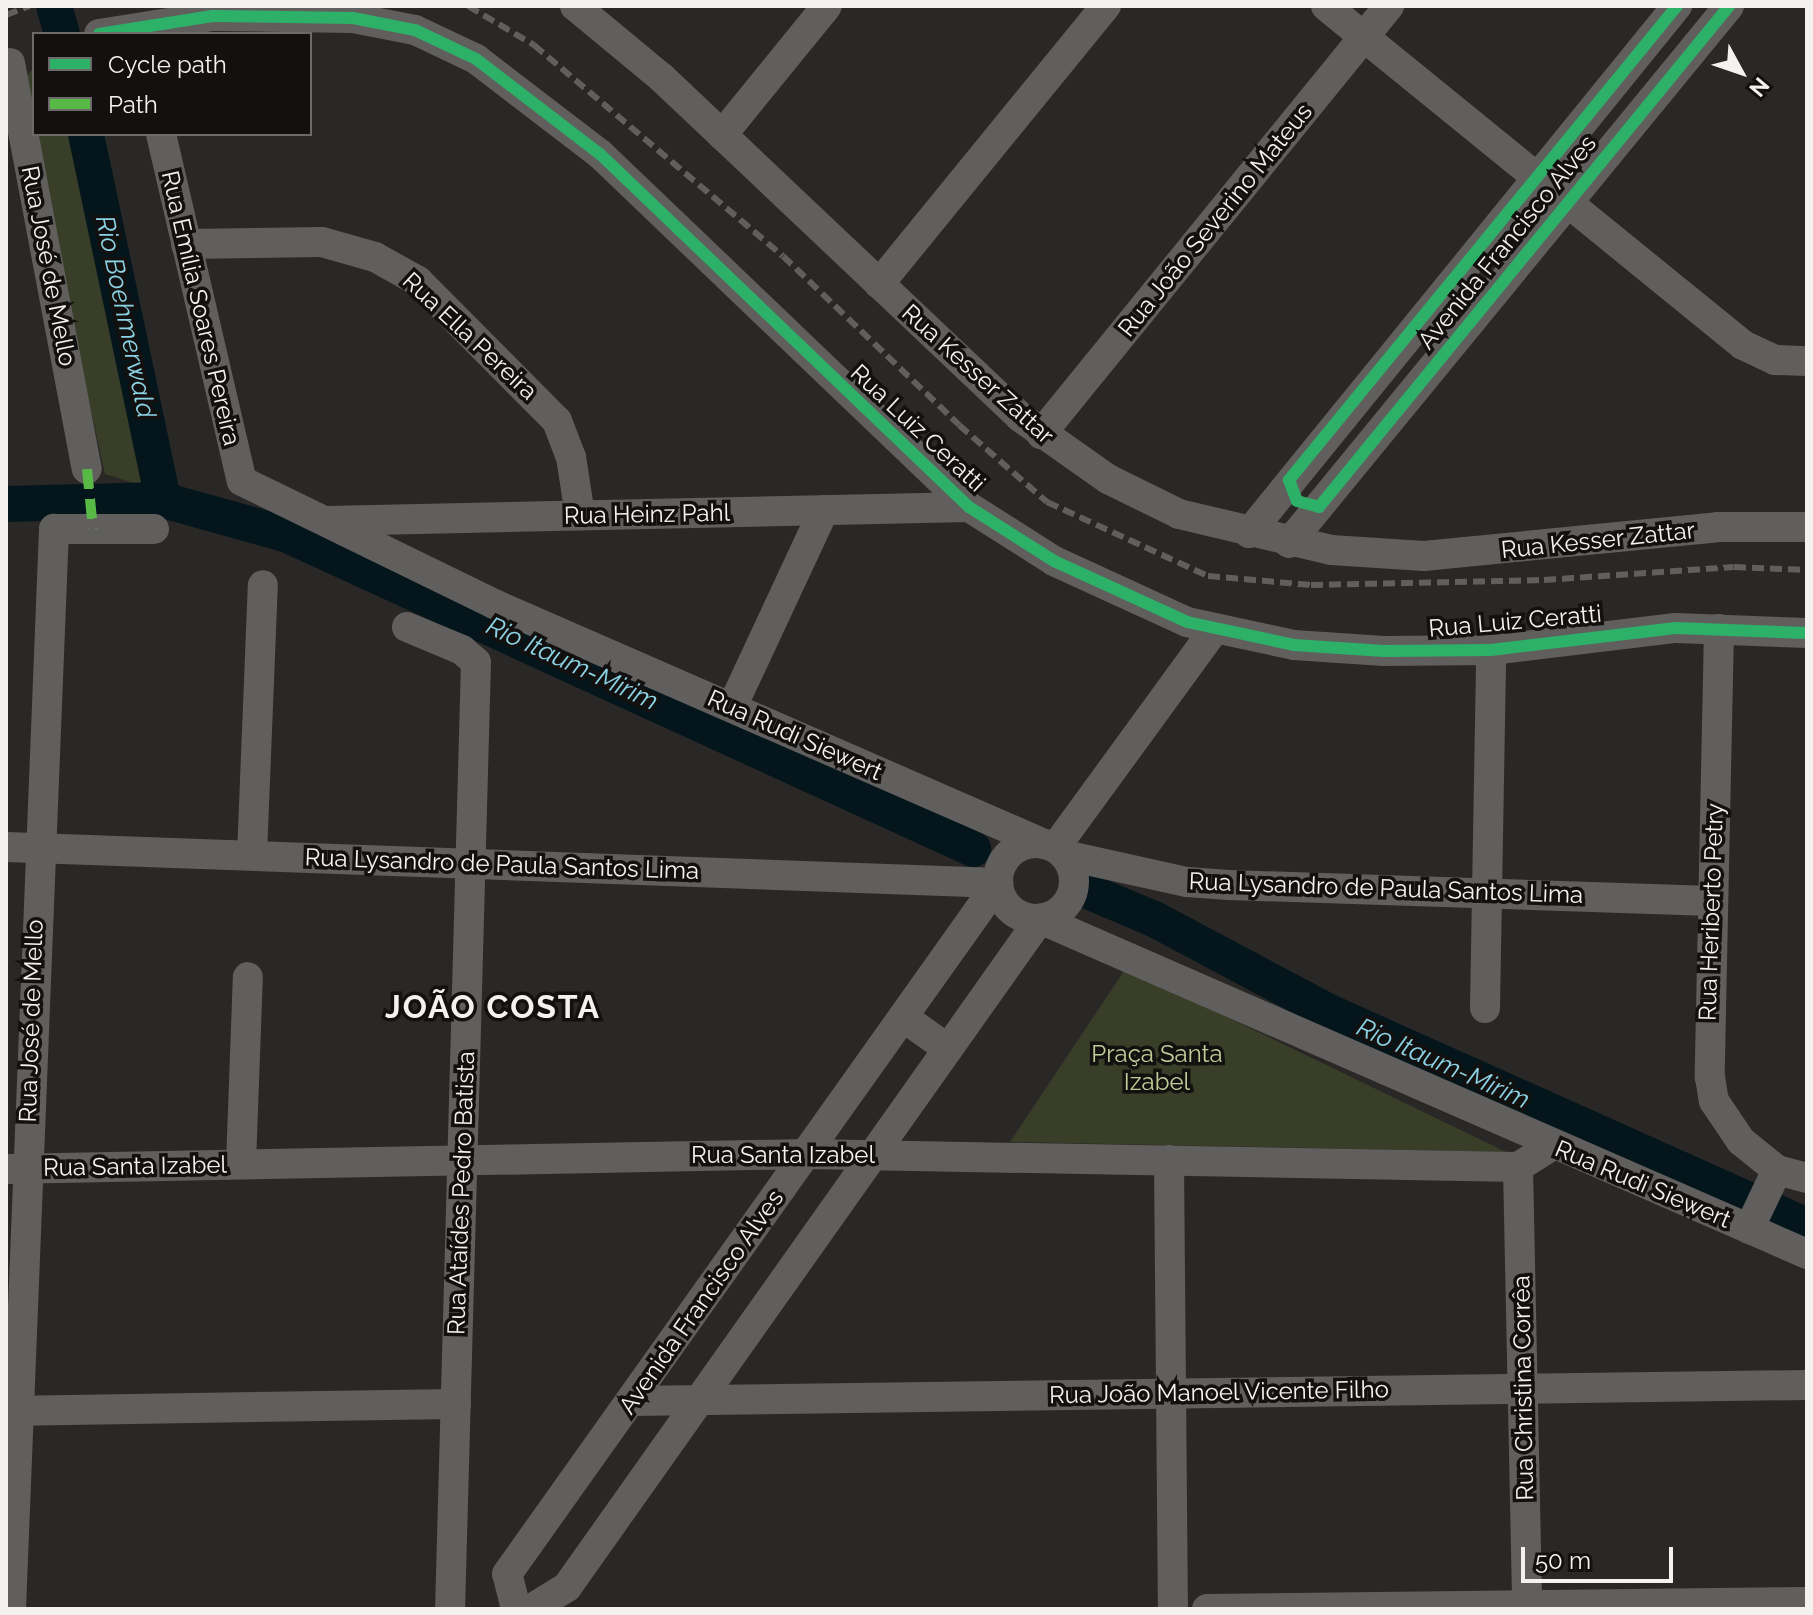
<!DOCTYPE html>
<meta charset="utf-8">
<style>
body{margin:0}
#map{position:relative;width:1813px;height:1615px;overflow:hidden;background:#2a2826;font-family:Raleway,sans-serif}
div>[style]{position:absolute}
.green>*{inset:0;background:#393e28}
.river>*{height:36px;margin:-18px;padding:0 18px;transform-origin:18px;border-radius:18px;background:#04161b}
.minor>*{height:30px;margin:-15px;padding:0 15px;transform-origin:15px;border-radius:15px;background:#605f5e}
.minor>.ring{margin:-15px;padding:0;box-sizing:content-box;background:none;border:30px solid #605f5e;border-radius:50%}
.rail>*{height:6px;margin-top:-3px;transform-origin:0;background:repeating-linear-gradient(90deg,#615f5e 0 12px,transparent 0 18px)}
.quiet>*{height:10px;margin-top:-5px;transform-origin:0;background:repeating-linear-gradient(90deg,#58b947 0 20px,transparent 0 30px)}
.cycleway>*{height:12px;margin:-6px;padding:0 6px;transform-origin:6px;border-radius:6px;background:#2db169}
span{translate:-50% -50%;white-space:nowrap;text-align:center;line-height:1.15;-webkit-text-stroke:7px #121110;paint-order:stroke}
.street-label{font-size:24px;color:#f4f2f0}
.park-label{font-size:24px;color:#becd97}
.water-label{font-size:26px;color:#8bd2e4;font-style:italic}
.district-label{font-size:32px;color:#f4f2f0;font-weight:700;letter-spacing:2px}
.frame{position:absolute;inset:0;border:8px solid #f4f2f0;pointer-events:none}
.legend{position:absolute;left:32px;top:32px;width:280px;height:104px;box-sizing:border-box;background:#121110;border:2px solid #6c6b6a;margin:0;padding:10px 14px;list-style:none;font-size:24px;color:#f4f2f0}
.legend li{display:flex;align-items:center;gap:16px;height:40px}
.legend b{width:40px;border:2px solid #6c6b6a}
.north{position:absolute;left:1701px;top:32px;width:80px;height:80px;-webkit-text-stroke:6px #121110;paint-order:stroke;rotate:130deg;font-size:22px;font-weight:700;line-height:32px;text-align:center;color:#f4f2f0}
.north::after{content:'';display:block;margin:auto;width:28px;height:36px;background:#f4f2f0;clip-path:polygon(50% 0,100% 100%,50% 72%,0 100%)}
.scale{position:absolute;left:1521px;top:1547px;width:152px;height:36px;box-sizing:border-box;border:4px solid #f4f2f0;border-top:0;padding-left:10px;font-size:24px;line-height:28px;white-space:nowrap;color:#f4f2f0;-webkit-text-stroke:6px #121110;paint-order:stroke}
</style>
<div id="map">
<div class="green">
<i style="clip-path:polygon(34px 67px,34px 134px,105px 134px,165px 448px,140px 485px,105px 474px,20px 85px)"></i>
<i style="clip-path:polygon(1126px 968px,1506px 1152px,1010px 1142px)"></i>
</div>
<div class="river">
<i style="left:54px;top:6px;width:29px;rotate:74deg"></i>
<i style="left:86px;top:134px;width:374px;rotate:78.1deg"></i>
<i style="left:6px;top:504px;width:157px;rotate:-1.5deg"></i>
<i style="left:163px;top:500px;width:127px;rotate:15.6deg"></i>
<i style="left:285px;top:534px;width:757px;rotate:24.6deg"></i>
<i style="left:1085px;top:890px;width:75px;rotate:22.8deg"></i>
<i style="left:1154px;top:919px;width:198px;rotate:28deg"></i>
<i style="left:1329px;top:1012px;width:524px;rotate:24.12deg"></i>
</div>
<div class="minor">
<i style="left:575px;top:6px;width:113px;rotate:39.6deg"></i>
<i style="left:662px;top:78px;width:493px;rotate:43.4deg"></i>
<i style="left:1020px;top:417px;width:108px;rotate:35.2deg"></i>
<i style="left:1108px;top:479px;width:79px;rotate:26.2deg"></i>
<i style="left:1179px;top:514px;width:156px;rotate:13.3deg"></i>
<i style="left:1331px;top:550px;width:93px;rotate:3.7deg"></i>
<i style="left:1424px;top:556px;width:295px;rotate:-5.6deg"></i>
<i style="left:1718px;top:527px;width:89px"></i>
<i style="left:1326px;top:6px;width:537px;rotate:39.11deg"></i>
<i style="left:1743px;top:345px;width:35px;rotate:25deg"></i>
<i style="left:1775px;top:360px;width:32px;rotate:2deg"></i>
<i style="left:99px;top:34px;width:115px;rotate:-9deg"></i>
<i style="left:213px;top:16px;width:140px;rotate:0.8deg"></i>
<i style="left:353px;top:18px;width:63px;rotate:11deg"></i>
<i style="left:415px;top:30px;width:68px;rotate:25.4deg"></i>
<i style="left:476px;top:59px;width:156px;rotate:37.5deg"></i>
<i style="left:600px;top:154px;width:511px;rotate:43.73deg"></i>
<i style="left:969px;top:507px;width:101px;rotate:32.4deg"></i>
<i style="left:1054px;top:561px;width:146px;rotate:24.6deg"></i>
<i style="left:1187px;top:622px;width:109px;rotate:12.1deg"></i>
<i style="left:1294px;top:645px;width:90px;rotate:3.8deg"></i>
<i style="left:1384px;top:651px;width:107px;rotate:-0.5deg"></i>
<i style="left:1491px;top:650px;width:186px;rotate:-6.8deg"></i>
<i style="left:1676px;top:628px;width:131px;rotate:2.2deg"></i>
<i style="left:10px;top:63px;width:413px;rotate:79.3deg"></i>
<i style="left:161px;top:134px;width:356px;rotate:76.9deg"></i>
<i style="left:242px;top:481px;width:280px;rotate:26deg"></i>
<i style="left:494px;top:604px;width:600px;rotate:23.57deg"></i>
<i style="left:722px;top:135px;width:166px;rotate:-50.9deg"></i>
<i style="left:186px;top:244px;width:136px;rotate:-0.8deg"></i>
<i style="left:322px;top:242px;width:55px;rotate:15.8deg"></i>
<i style="left:375px;top:257px;width:49px;rotate:29.2deg"></i>
<i style="left:418px;top:281px;width:197px;rotate:45.2deg"></i>
<i style="left:557px;top:421px;width:39px;rotate:69deg"></i>
<i style="left:571px;top:457px;width:59px;rotate:81.2deg"></i>
<i style="left:879px;top:284px;width:359px;rotate:-50.8deg"></i>
<i style="left:1041px;top:434px;width:552px;rotate:-50.89deg"></i>
<i style="left:327px;top:521px;width:642px;rotate:-1.25deg"></i>
<i style="left:1249px;top:533px;width:679px;rotate:-50.92deg"></i>
<i style="left:1289px;top:543px;width:694px;rotate:-50.67deg"></i>
<i style="left:407px;top:627px;width:60px;rotate:22.7deg"></i>
<i style="left:462px;top:650px;width:18px;rotate:41deg"></i>
<i style="left:476px;top:662px;width:947px;rotate:91.57deg"></i>
<i style="left:1719px;top:629px;width:448px;rotate:91.2deg"></i>
<i style="left:1710px;top:1077px;width:24px;rotate:81deg"></i>
<i style="left:1714px;top:1101px;width:48px;rotate:56deg"></i>
<i style="left:1741px;top:1141px;width:46px;rotate:38.9deg"></i>
<i style="left:1777px;top:1170px;width:31px;rotate:15deg"></i>
<i style="left:732px;top:707px;width:217px;rotate:-65deg"></i>
<i class="ring" style="left:998px;top:843px;width:46px;height:46px"></i>
<i style="left:6px;top:847px;width:993px;rotate:2.08deg"></i>
<i style="left:1055px;top:848px;width:268px;rotate:-53.9deg"></i>
<i style="left:252px;top:855px;width:270px;rotate:-87.7deg"></i>
<i style="left:1064px;top:855px;width:126px;rotate:12.4deg"></i>
<i style="left:1187px;top:882px;width:42px;rotate:4.1deg"></i>
<i style="left:1229px;top:885px;width:482px;rotate:1.9deg"></i>
<i style="left:1485px;top:1008px;width:358px;rotate:-89deg"></i>
<i style="left:903px;top:1017px;width:55px;rotate:35.4deg"></i>
<i style="left:1169px;top:1160px;width:449px;rotate:89.5deg"></i>
<i style="left:241px;top:1164px;width:187px;rotate:-87.9deg"></i>
<i style="left:1518px;top:1167px;width:442px;rotate:88.8deg"></i>
<i style="left:6px;top:1169px;width:800px;rotate:-1.07deg"></i>
<i style="left:806px;top:1154px;width:712px;rotate:1.05deg"></i>
<i style="left:1518px;top:1167px;width:41px;rotate:-32.2deg"></i>
<i style="left:1749px;top:1229px;width:65px;rotate:-64.6deg"></i>
<i style="left:631px;top:1401px;width:1176px;rotate:-0.78deg"></i>
<i style="left:6px;top:1411px;width:450px;rotate:-0.9deg"></i>
<i style="left:11px;top:1609px;width:1081px;rotate:-87.72deg"></i>
<i style="left:54px;top:529px;width:100px"></i>
<i style="left:516px;top:1609px;width:36px;rotate:-104deg"></i>
<i style="left:507px;top:1574px;width:848px;rotate:-54.6deg"></i>
<i style="left:531px;top:1609px;width:42px;rotate:-31.4deg"></i>
<i style="left:567px;top:1587px;width:819px;rotate:-54.7deg"></i>
<i style="left:1040px;top:919px;width:837px;rotate:23.59deg"></i>
<i style="left:1207px;top:1609px;width:600px;rotate:-0.67deg"></i>
</div>
<div class="rail">
<i style="left:468px;top:6px;width:77px;rotate:30.6deg"></i>
<i style="left:534px;top:45px;width:326px;rotate:40.3deg"></i>
<i style="left:783px;top:256px;width:244px;rotate:43.8deg"></i>
<i style="left:959px;top:425px;width:117px;rotate:41.2deg"></i>
<i style="left:1047px;top:502px;width:177px;rotate:24.7deg"></i>
<i style="left:1208px;top:576px;width:103px;rotate:5deg"></i>
<i style="left:1311px;top:585px;width:233px;rotate:-1.2deg"></i>
<i style="left:1544px;top:580px;width:190px;rotate:-3.9deg"></i>
<i style="left:1734px;top:567px;width:73px;rotate:2.4deg"></i>
<i style="left:6px;top:15px;width:25px;rotate:-21deg"></i>
</div>
<div class="quiet">
<i style="left:87px;top:469px;width:60px;rotate:84.3deg"></i>
</div>
<div class="cycleway">
<i style="left:1677px;top:6px;width:613px;rotate:129.3deg"></i>
<i style="left:1289px;top:480px;width:22px;rotate:69deg"></i>
<i style="left:1297px;top:501px;width:23px;rotate:15deg"></i>
<i style="left:1319px;top:507px;width:647px;rotate:-50.7deg"></i>
<i style="left:99px;top:34px;width:115px;rotate:-9deg"></i>
<i style="left:213px;top:16px;width:140px;rotate:0.8deg"></i>
<i style="left:353px;top:18px;width:63px;rotate:11deg"></i>
<i style="left:415px;top:30px;width:68px;rotate:25.4deg"></i>
<i style="left:476px;top:59px;width:156px;rotate:37.5deg"></i>
<i style="left:600px;top:154px;width:511px;rotate:43.73deg"></i>
<i style="left:969px;top:507px;width:101px;rotate:32.4deg"></i>
<i style="left:1054px;top:561px;width:146px;rotate:24.6deg"></i>
<i style="left:1187px;top:622px;width:109px;rotate:12.1deg"></i>
<i style="left:1294px;top:645px;width:90px;rotate:3.8deg"></i>
<i style="left:1384px;top:651px;width:107px;rotate:-0.5deg"></i>
<i style="left:1491px;top:650px;width:186px;rotate:-6.8deg"></i>
<i style="left:1676px;top:628px;width:131px;rotate:2.2deg"></i>
</div>
<div class="street-label">
<span style="left:1215px;top:220px;rotate:-51deg">Rua João Severino Mateus</span>
<span style="left:1507px;top:242px;rotate:-51deg">Avenida Francisco Alves</span>
<span style="left:49px;top:266px;rotate:79deg">Rua José de Mello</span>
<span style="left:201px;top:308px;rotate:77deg">Rua Emília Soares Pereira</span>
<span style="left:470px;top:336px;rotate:43deg">Rua Ella Pereira</span>
<span style="left:978px;top:374px;rotate:42deg">Rua Kesser Zattar</span>
<span style="left:918px;top:428px;rotate:43deg">Rua Luiz Ceratti</span>
<span style="left:647px;top:514px;rotate:-1deg">Rua Heinz Pahl</span>
<span style="left:1598px;top:540px;rotate:-6deg">Rua Kesser Zattar</span>
<span style="left:1515px;top:621px;rotate:-5deg">Rua Luiz Ceratti</span>
<span style="left:795px;top:735px;rotate:24deg">Rua Rudi Siewert</span>
<span style="left:502px;top:864px;rotate:2deg">Rua Lysandro de Paula Santos Lima</span>
<span style="left:1386px;top:888px;rotate:2deg">Rua Lysandro de Paula Santos Lima</span>
<span style="left:1711px;top:912px;rotate:-88deg">Rua Heriberto Petry</span>
<span style="left:31px;top:1021px;rotate:-88deg">Rua José de Mello</span>
<span style="left:783px;top:1155px">Rua Santa Izabel</span>
<span style="left:135px;top:1166px;rotate:-1deg">Rua Santa Izabel</span>
<span style="left:1643px;top:1184px;rotate:23deg">Rua Rudi Siewert</span>
<span style="left:461px;top:1193px;rotate:-88deg">Rua Ataídes Pedro Batista</span>
<span style="left:701px;top:1302px;rotate:-55deg">Avenida Francisco Alves</span>
<span style="left:1523px;top:1388px;rotate:-91deg">Rua Christina Corrêa</span>
<span style="left:1219px;top:1392px;rotate:-1deg">Rua João Manoel Vicente Filho</span>
</div>
<div class="park-label">
<span style="left:1157px;top:1068px">Praça Santa<br>Izabel</span>
</div>
<div class="water-label">
<span style="left:125px;top:317px;rotate:78deg">Rio Boehmerwald</span>
<span style="left:572px;top:664px;rotate:25deg">Rio Itaum-Mirim</span>
<span style="left:1443px;top:1064px;rotate:24deg">Rio Itaum-Mirim</span>
</div>
<div class="district-label">
<span style="left:493px;top:1007px">JOÃO COSTA</span>
</div>
<div class="frame"></div>
<ul class="legend">
<li><b style="height:10px;background:#2db169"></b>Cycle path</li>
<li><b style="height:10px;background:#58b947"></b>Path</li>
</ul>
<div class="north">N</div>
<div class="scale">50 m</div>
</div>
